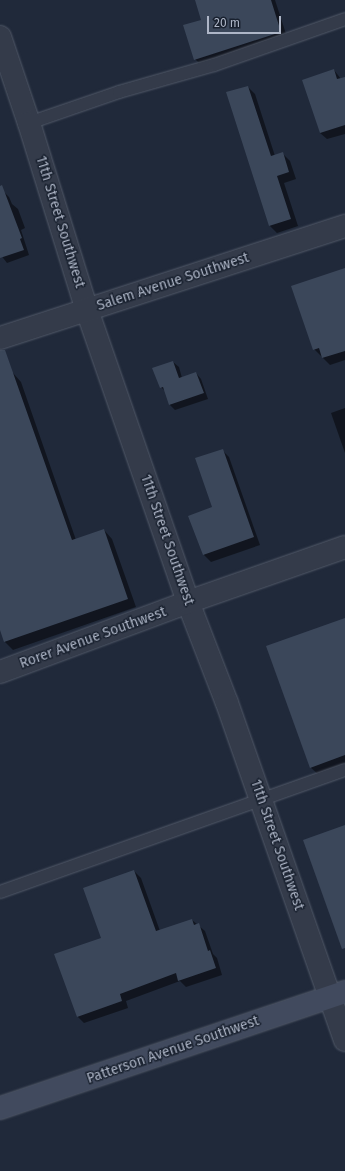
<!DOCTYPE html>
<style>
body{margin:0}
#map{position:relative;width:345px;height:1171px;overflow:hidden;background:#20293a;font-family:"Fira Sans",sans-serif}
div>[style]{position:absolute}
.shadow>*{inset:0;background:#0007}
.building>*{inset:0;background:#3b475a}
.roads{filter:drop-shadow(0 0 1px #515968) drop-shadow(0 0 1px #515968)}
.service>*{height:12px;margin:-6px;padding:0 6px;transform-origin:6px;border-radius:6px;background:#343b4a}
.minor>*{height:22px;margin:-11px;padding:0 11px;transform-origin:11px;border-radius:11px;background:#343b4a}
.tertiary>*{height:22px;margin:-11px;padding:0 11px;transform-origin:11px;border-radius:11px;background:#343b4a}
.secondary>*{height:22px;margin:-11px;padding:0 11px;transform-origin:11px;border-radius:11px;background:#414a5e}
span{translate:-50% -50%;white-space:nowrap;text-align:center;line-height:1.15;-webkit-text-stroke:3px #19212f;paint-order:stroke}
.street-label{font-size:14px;color:#aeb6c7}
.scale{position:absolute;left:207px;top:16px;width:74px;height:18px;box-sizing:border-box;border:2px solid #aeb6c7;border-top:0;padding-left:5px;font-size:12px;line-height:14px;white-space:nowrap;color:#aeb6c7;-webkit-text-stroke:3px #19212f;paint-order:stroke}
</style>
<div id="map">
<div class="shadow">
<i style="clip-path:polygon(196px 0,275px 0,288px 40px,203px 67px,195px 59px,202px 20px)"></i>
<i style="clip-path:polygon(334px 70px,341px 79px,345px 78px,345px 134px,327px 139px,320px 133px)"></i>
<i style="clip-path:polygon(248px 87px,255px 94px,275px 156px,282px 153px,290px 161px,296px 179px,284px 183px,298px 226px,277px 233px,270px 226px)"></i>
<i style="clip-path:polygon(4px 192px,9px 197px,12px 204px,18px 209px,25px 228px,21px 230px,29px 255px,7px 263px,0 254px,0 193px)"></i>
<i style="clip-path:polygon(345px 274px,345px 360px,330px 365px,314px 349px)"></i>
<i style="clip-path:polygon(173px 362px,179px 367px,182px 378px,196px 373px,201px 379px,208px 399px,175px 410px,170px 405px,166px 392px,161px 387px)"></i>
<i style="clip-path:polygon(13px 373px,21px 382px,76px 540px,104px 530px,112px 539px,136px 607px,13px 650px,5px 642px,0 627px,0 378px)"></i>
<i style="clip-path:polygon(345px 408px,345px 453px,331px 413px)"></i>
<i style="clip-path:polygon(222px 450px,229px 457px,260px 545px,211px 562px,204px 555px)"></i>
<i style="clip-path:polygon(345px 619px,345px 766px,319px 775px,310px 767px)"></i>
<i style="clip-path:polygon(134px 871px,141px 878px,160px 931px,192px 920px,205px 931px,213px 954px,217px 958px,222px 975px,186px 987px,180px 981px,126px 1001px,128px 1008px,84px 1023px,77px 1016px,102px 939px)"></i>
</div>
<div class="building">
<i style="clip-path:polygon(195px 0,271px 0,281px 32px,194px 60px,183px 25px,201px 20px)"></i>
<i style="clip-path:polygon(334px 69px,337px 79px,345px 77px,345px 125px,320px 133px,302px 80px)"></i>
<i style="clip-path:polygon(248px 86px,271px 156px,283px 152px,289px 172px,277px 176px,291px 219px,269px 226px,226px 92px)"></i>
<i style="clip-path:polygon(2px 185px,22px 238px,20px 239px,24px 250px,0 258px,0 186px)"></i>
<i style="clip-path:polygon(345px 268px,345px 351px,322px 358px,319px 348px,313px 350px,291px 286px)"></i>
<i style="clip-path:polygon(0 350px,5px 350px,72px 540px,104px 529px,128px 599px,4px 642px,0 630px)"></i>
<i style="clip-path:polygon(173px 361px,179px 378px,196px 372px,204px 393px,169px 405px,163px 387px,160px 388px,152px 368px)"></i>
<i style="clip-path:polygon(223px 449px,254px 537px,203px 555px,188px 516px,212px 507px,195px 458px)"></i>
<i style="clip-path:polygon(345px 618px,345px 755px,310px 768px,266px 646px)"></i>
<i style="clip-path:polygon(345px 825px,345px 948px,342px 949px,303px 840px)"></i>
<i style="clip-path:polygon(134px 870px,156px 931px,192px 919px,194px 925px,199px 923px,208px 951px,210px 950px,216px 968px,178px 981px,176px 973px,120px 994px,122px 1001px,77px 1017px,54px 954px,101px 938px,83px 888px)"></i>
</div>
<div class="roads">
<div class="service">
<i style="left:29px;top:123px;width:95px;rotate:-19deg"></i>
<i style="left:119px;top:92px;width:99px;rotate:-15.9deg"></i>
<i style="left:214px;top:65px;width:139px;rotate:-19.3deg"></i>
<i style="left:0;top:892px;width:366px;rotate:-19.5deg"></i>
</div>
<div class="minor">
<i style="left:0;top:37px;width:91px;rotate:71.4deg"></i>
<i style="left:29px;top:123px;width:196px;rotate:72.8deg"></i>
<i style="left:87px;top:310px;width:309px;rotate:70.9deg"></i>
<i style="left:188px;top:602px;width:108px;rotate:68.9deg"></i>
<i style="left:227px;top:703px;width:357px;rotate:70.7deg"></i>
<i style="left:0;top:672px;width:201px;rotate:-20.4deg"></i>
<i style="left:188px;top:602px;width:166px;rotate:-19.3deg"></i>
</div>
<div class="tertiary">
<i style="left:0;top:338px;width:363px;rotate:-18deg"></i>
</div>
<div class="secondary">
<i style="left:0;top:1108px;width:364px;rotate:-18.6deg"></i>
</div>
</div>
<div class="street-label">
<span style="left:60px;top:222px;rotate:73deg">11th Street Southwest</span>
<span style="left:173px;top:282px;rotate:-18deg">Salem Avenue Southwest</span>
<span style="left:167px;top:540px;rotate:71deg">11th Street Southwest</span>
<span style="left:93px;top:638px;rotate:-20deg">Rorer Avenue Southwest</span>
<span style="left:277px;top:845px;rotate:71deg">11th Street Southwest</span>
<span style="left:173px;top:1050px;rotate:-19deg">Patterson Avenue Southwest</span>
</div>
<div class="scale">20 m</div>
</div>
